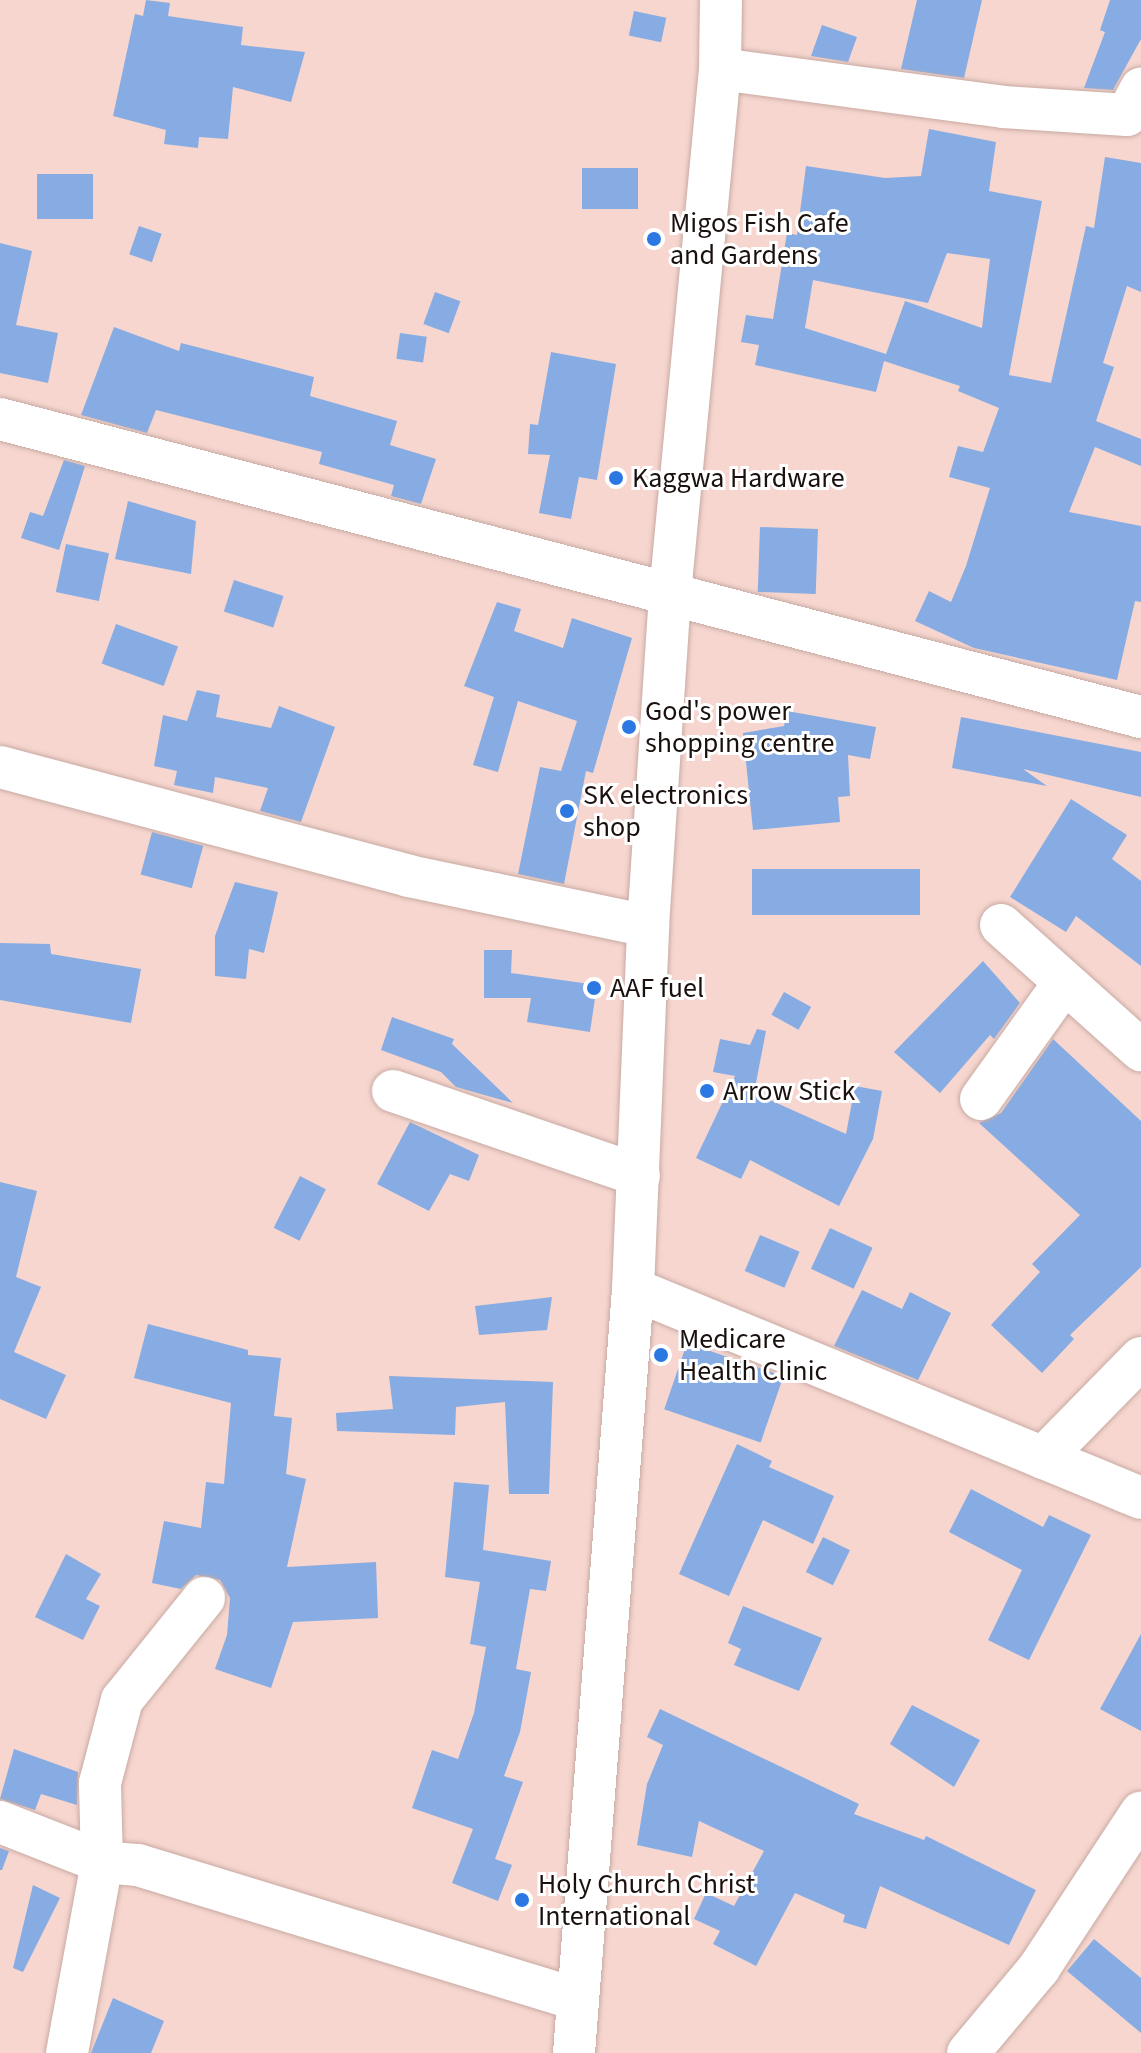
<!DOCTYPE html>
<style>
body{margin:0}
#map{position:relative;width:1141px;height:2053px;overflow:hidden;background:#f6d6cf;font-family:"Source Sans 3",sans-serif}
div>[style]{position:absolute}
.building>*{inset:0;background:#87ace3;transform-origin:0 0}
.roads{filter:drop-shadow(0 0 2px #c8aaa3) drop-shadow(0 0 2px #c8aaa3)}
.minor>*{height:42px;margin:-21px;padding:0 21px;transform-origin:21px;border-radius:21px;background:#fff}
.dots>*{width:22px;height:22px;translate:-50% -50%;box-sizing:border-box;border:4px solid #fff;border-radius:50%}
span{translate:-50% -50%;white-space:nowrap;text-align:center;line-height:1.15;-webkit-text-stroke:6px #fff;paint-order:stroke}
.poi-label{font-size:28px;color:#1a100d}
.left{translate:0 -50%;text-align:left}
</style>
<div id="map">
<div class="building">
<i style="clip-path:polygon(146px 0,170px 3px,168px 16px,243px 27px,241px 45px,305px 52px,291px 102px,233px 87px,228px 139px,199px 137px,198px 148px,164px 144px,166px 130px,113px 116px,135px 14px,143px 16px)"></i>
<i style="clip-path:polygon(917px 0,982px 0,964px 78px,901px 69px)"></i>
<i style="clip-path:polygon(1110px 0,1141px 0,1141px 39px,1113px 90px,1084px 88px,1105px 32px,1100px 30px)"></i>
<i style="left:634px;top:11px;width:33px;height:25px;rotate:12deg"></i>
<i style="clip-path:polygon(822px 25px,857px 37px,848px 62px,811px 56px)"></i>
<i style="clip-path:polygon(evenodd,929px 129px,996px 142px,989px 191px,1042px 201px,1009px 375px,1051px 383px,1086px 226px,1094px 228px,1105px 157px,1141px 163px,1141px 292px,1127px 286px,1103px 363px,1114px 367px,1096px 421px,1141px 439px,1141px 466px,1095px 447px,1069px 512px,1141px 526px,1141px 602px,1135px 601px,1117px 680px,974px 648px,915px 621px,929px 591px,951px 602px,966px 566px,990px 488px,949px 477px,958px 446px,983px 452px,999px 408px,958px 391px,960px 386px,884px 361px,876px 392px,755px 365px,759px 345px,741px 342px,746px 315px,773px 319px,787px 233px,797px 235px,806px 166px,885px 178px,921px 176px,929px 129px,947px 253px,990px 259px,982px 328px,905px 301px,886px 354px,805px 328px,813px 280px,928px 303px,947px 253px)"></i>
<i style="left:582px;top:168px;width:56px;height:41px"></i>
<i style="left:37px;top:174px;width:56px;height:45px"></i>
<i style="left:139px;top:226px;width:24px;height:30px;rotate:19deg"></i>
<i style="clip-path:polygon(0 243px,32px 251px,16px 325px,58px 333px,48px 383px,0 373px)"></i>
<i style="left:435px;top:292px;width:27px;height:34px;rotate:20deg"></i>
<i style="clip-path:polygon(114px 327px,179px 351px,181px 343px,314px 377px,310px 396px,397px 421px,390px 445px,436px 459px,421px 504px,391px 496px,394px 485px,319px 464px,322px 452px,156px 410px,147px 433px,81px 415px)"></i>
<i style="left:400px;top:333px;width:27px;height:26px;rotate:8deg"></i>
<i style="clip-path:polygon(551px 352px,616px 364px,597px 480px,579px 477px,571px 519px,539px 513px,550px 455px,528px 454px,530px 424px,538px 425px)"></i>
<i style="clip-path:polygon(64px 460px,85px 466px,59px 550px,21px 538px,30px 512px,43px 516px)"></i>
<i style="clip-path:polygon(128px 501px,196px 521px,191px 574px,115px 559px)"></i>
<i style="left:760px;top:527px;width:58px;height:65px;rotate:2deg"></i>
<i style="left:66px;top:544px;width:44px;height:49px;rotate:12deg"></i>
<i style="left:234px;top:580px;width:52px;height:33px;rotate:18deg"></i>
<i style="clip-path:polygon(497px 602px,521px 609px,514px 631px,563px 648px,572px 618px,632px 638px,593px 773px,586px 771px,564px 884px,518px 874px,540px 767px,561px 771px,577px 721px,518px 701px,498px 772px,473px 765px,494px 697px,464px 686px)"></i>
<i style="left:116px;top:624px;width:66px;height:42px;rotate:20deg"></i>
<i style="clip-path:polygon(197px 690px,220px 695px,216px 717px,271px 728px,279px 706px,335px 727px,301px 822px,260px 811px,268px 788px,215px 777px,213px 793px,174px 785px,177px 771px,154px 766px,163px 715px,187px 721px)"></i>
<i style="clip-path:polygon(787px 711px,876px 727px,870px 759px,848px 755px,850px 796px,838px 797px,840px 822px,753px 830px,743px 733px,784px 726px)"></i>
<i style="clip-path:polygon(961px 717px,1141px 752px,1141px 797px,1023px 769px,1047px 786px,952px 768px)"></i>
<i style="clip-path:polygon(1071px 799px,1127px 835px,1112px 859px,1141px 881px,1141px 966px,1076px 916px,1066px 932px,1010px 897px)"></i>
<i style="left:152px;top:832px;width:53px;height:44px;rotate:15deg"></i>
<i style="left:920px;top:869px;width:46px;height:168px;rotate:90deg"></i>
<i style="clip-path:polygon(235px 882px,278px 892px,264px 953px,249px 949px,246px 979px,215px 976px,215px 936px)"></i>
<i style="clip-path:polygon(0 943px,50px 944px,51px 954px,141px 969px,131px 1023px,0 1000px)"></i>
<i style="clip-path:polygon(484px 950px,512px 950px,511px 973px,597px 985px,590px 1032px,527px 1022px,531px 998px,484px 998px)"></i>
<i style="clip-path:polygon(983px 961px,1020px 1003px,994px 1039px,990px 1035px,940px 1093px,894px 1052px)"></i>
<i style="left:784px;top:992px;width:31px;height:26px;rotate:29deg"></i>
<i style="clip-path:polygon(392px 1017px,454px 1039px,452px 1044px,513px 1103px,456px 1087px,441px 1072px,381px 1050px)"></i>
<i style="clip-path:polygon(757px 1029px,766px 1031px,754px 1093px,846px 1134px,855px 1086px,882px 1091px,873px 1139px,839px 1206px,750px 1160px,741px 1179px,696px 1158px,735px 1076px,713px 1072px,720px 1039px,750px 1045px)"></i>
<i style="clip-path:polygon(1053px 1039px,1141px 1121px,1141px 1267px,1070px 1335px,1074px 1339px,1042px 1373px,991px 1325px,1040px 1272px,1032px 1264px,1080px 1215px,979px 1123px,1001px 1113px)"></i>
<i style="clip-path:polygon(410px 1122px,479px 1155px,469px 1181px,450px 1174px,429px 1211px,377px 1184px)"></i>
<i style="left:300px;top:1176px;width:29px;height:58px;rotate:27deg"></i>
<i style="clip-path:polygon(0 1182px,37px 1191px,16px 1277px,41px 1287px,14px 1352px,66px 1375px,46px 1419px,0 1399px)"></i>
<i style="left:830px;top:1228px;width:47px;height:45px;rotate:25deg"></i>
<i style="left:760px;top:1235px;width:43px;height:39px;rotate:23deg"></i>
<i style="clip-path:polygon(862px 1290px,902px 1309px,910px 1292px,951px 1313px,918px 1380px,834px 1346px)"></i>
<i style="clip-path:polygon(552px 1297px,547px 1330px,479px 1335px,475px 1306px)"></i>
<i style="clip-path:polygon(148px 1324px,248px 1350px,248px 1355px,281px 1358px,274px 1416px,292px 1418px,286px 1474px,306px 1479px,287px 1567px,376px 1562px,378px 1618px,293px 1622px,271px 1688px,215px 1669px,227px 1635px,230px 1598px,220px 1580px,196px 1575px,181px 1589px,152px 1583px,164px 1521px,201px 1528px,206px 1482px,224px 1484px,231px 1403px,134px 1378px)"></i>
<i style="left:687px;top:1343px;width:102px;height:70px;rotate:19deg"></i>
<i style="clip-path:polygon(389px 1376px,553px 1382px,549px 1494px,509px 1494px,505px 1402px,456px 1407px,455px 1435px,337px 1431px,336px 1413px,393px 1409px)"></i>
<i style="clip-path:polygon(737px 1444px,772px 1461px,769px 1467px,834px 1496px,813px 1544px,763px 1520px,729px 1596px,679px 1574px)"></i>
<i style="clip-path:polygon(454px 1482px,489px 1485px,483px 1550px,551px 1561px,546px 1591px,530px 1589px,516px 1669px,531px 1672px,520px 1732px,504px 1776px,523px 1782px,495px 1859px,512px 1865px,498px 1901px,452px 1883px,473px 1829px,412px 1808px,432px 1750px,458px 1759px,474px 1713px,486px 1647px,470px 1644px,480px 1582px,445px 1577px)"></i>
<i style="clip-path:polygon(971px 1489px,1043px 1527px,1049px 1515px,1091px 1535px,1029px 1660px,988px 1640px,1022px 1570px,949px 1532px)"></i>
<i style="left:823px;top:1537px;width:30px;height:39px;rotate:26deg"></i>
<i style="clip-path:polygon(66px 1554px,101px 1574px,86px 1599px,100px 1606px,83px 1640px,35px 1617px)"></i>
<i style="clip-path:polygon(743px 1606px,822px 1638px,799px 1691px,734px 1665px,741px 1649px,728px 1643px)"></i>
<i style="clip-path:polygon(1141px 1634px,1141px 1731px,1100px 1709px)"></i>
<i style="clip-path:polygon(912px 1705px,980px 1740px,954px 1787px,890px 1744px)"></i>
<i style="clip-path:polygon(660px 1709px,859px 1804px,854px 1814px,924px 1840px,926px 1836px,1036px 1890px,1009px 1945px,880px 1886px,866px 1929px,843px 1922px,845px 1915px,795px 1893px,756px 1966px,713px 1944px,720px 1931px,694px 1919px,706px 1893px,734px 1906px,764px 1851px,699px 1821px,692px 1857px,637px 1845px,647px 1784px,663px 1745px,647px 1737px)"></i>
<i style="clip-path:polygon(14px 1749px,78px 1772px,77px 1805px,41px 1794px,35px 1810px,0 1799px)"></i>
<i style="clip-path:polygon(0 1848px,9px 1851px,2px 1870px,0 1870px)"></i>
<i style="clip-path:polygon(33px 1885px,60px 1898px,23px 1972px,13px 1968px)"></i>
<i style="clip-path:polygon(1094px 1939px,1141px 1978px,1141px 2033px,1067px 1971px)"></i>
<i style="clip-path:polygon(113px 1998px,164px 2021px,151px 2053px,91px 2053px)"></i>
</div>
<div class="roads">
<div class="minor">
<i style="left:720px;top:69px;width:286px;rotate:7.6deg"></i>
<i style="left:1003px;top:107px;width:124px;rotate:3.7deg"></i>
<i style="left:1127px;top:115px;width:30px;rotate:-62deg"></i>
<i style="left:0;top:419px;width:1179px;rotate:14.64deg"></i>
<i style="left:0;top:767px;width:423px;rotate:14.9deg"></i>
<i style="left:409px;top:876px;width:244px;rotate:11.8deg"></i>
<i style="left:1001px;top:925px;width:188px;rotate:41.8deg"></i>
<i style="left:393px;top:1091px;width:260px;rotate:18.9deg"></i>
<i style="left:981px;top:1099px;width:143px;rotate:-54.4deg"></i>
<i style="left:633px;top:1289px;width:549px;rotate:22.36deg"></i>
<i style="left:1043px;top:1458px;width:140px;rotate:-45.6deg"></i>
<i style="left:0;top:1822px;width:110px;rotate:21.4deg"></i>
<i style="left:102px;top:1862px;width:36px;rotate:5deg"></i>
<i style="left:138px;top:1865px;width:458px;rotate:17deg"></i>
<i style="left:67px;top:2053px;width:194px;rotate:-79.6deg"></i>
<i style="left:102px;top:1862px;width:79px;rotate:-91.5deg"></i>
<i style="left:100px;top:1783px;width:86px;rotate:-75.2deg"></i>
<i style="left:122px;top:1700px;width:131px;rotate:-51.2deg"></i>
<i style="left:574px;top:2053px;width:766px;rotate:-85.58deg"></i>
<i style="left:633px;top:1289px;width:363px;rotate:-87.6deg"></i>
<i style="left:648px;top:926px;width:333px;rotate:-86.2deg"></i>
<i style="left:670px;top:594px;width:527px;rotate:-84.56deg"></i>
<i style="left:720px;top:69px;width:69px;rotate:-89.2deg"></i>
<i style="left:968px;top:2053px;width:111px;rotate:-50.1deg"></i>
<i style="left:1039px;top:1968px;width:186px;rotate:-56.7deg"></i>
</div>
</div>
<div class="dots">
<i style="left:654px;top:239px;background:#2b78e3"></i>
<i style="left:616px;top:478px;background:#2b78e3"></i>
<i style="left:629px;top:727px;background:#2b78e3"></i>
<i style="left:567px;top:811px;background:#2b78e3"></i>
<i style="left:594px;top:988px;background:#2b78e3"></i>
<i style="left:707px;top:1091px;background:#2b78e3"></i>
<i style="left:661px;top:1355px;background:#2b78e3"></i>
<i style="left:522px;top:1900px;background:#2b78e3"></i>
</div>
<div class="poi-label">
<span class="left" style="left:670px;top:239px">Migos Fish Cafe<br>and Gardens</span>
<span class="left" style="left:632px;top:478px">Kaggwa Hardware</span>
<span class="left" style="left:645px;top:727px">God's power<br>shopping centre</span>
<span class="left" style="left:583px;top:811px">SK electronics<br>shop</span>
<span class="left" style="left:610px;top:988px">AAF fuel</span>
<span class="left" style="left:723px;top:1091px">Arrow Stick</span>
<span class="left" style="left:679px;top:1355px">Medicare<br>Health Clinic</span>
<span class="left" style="left:538px;top:1900px">Holy Church Christ<br>International</span>
</div>
</div>
